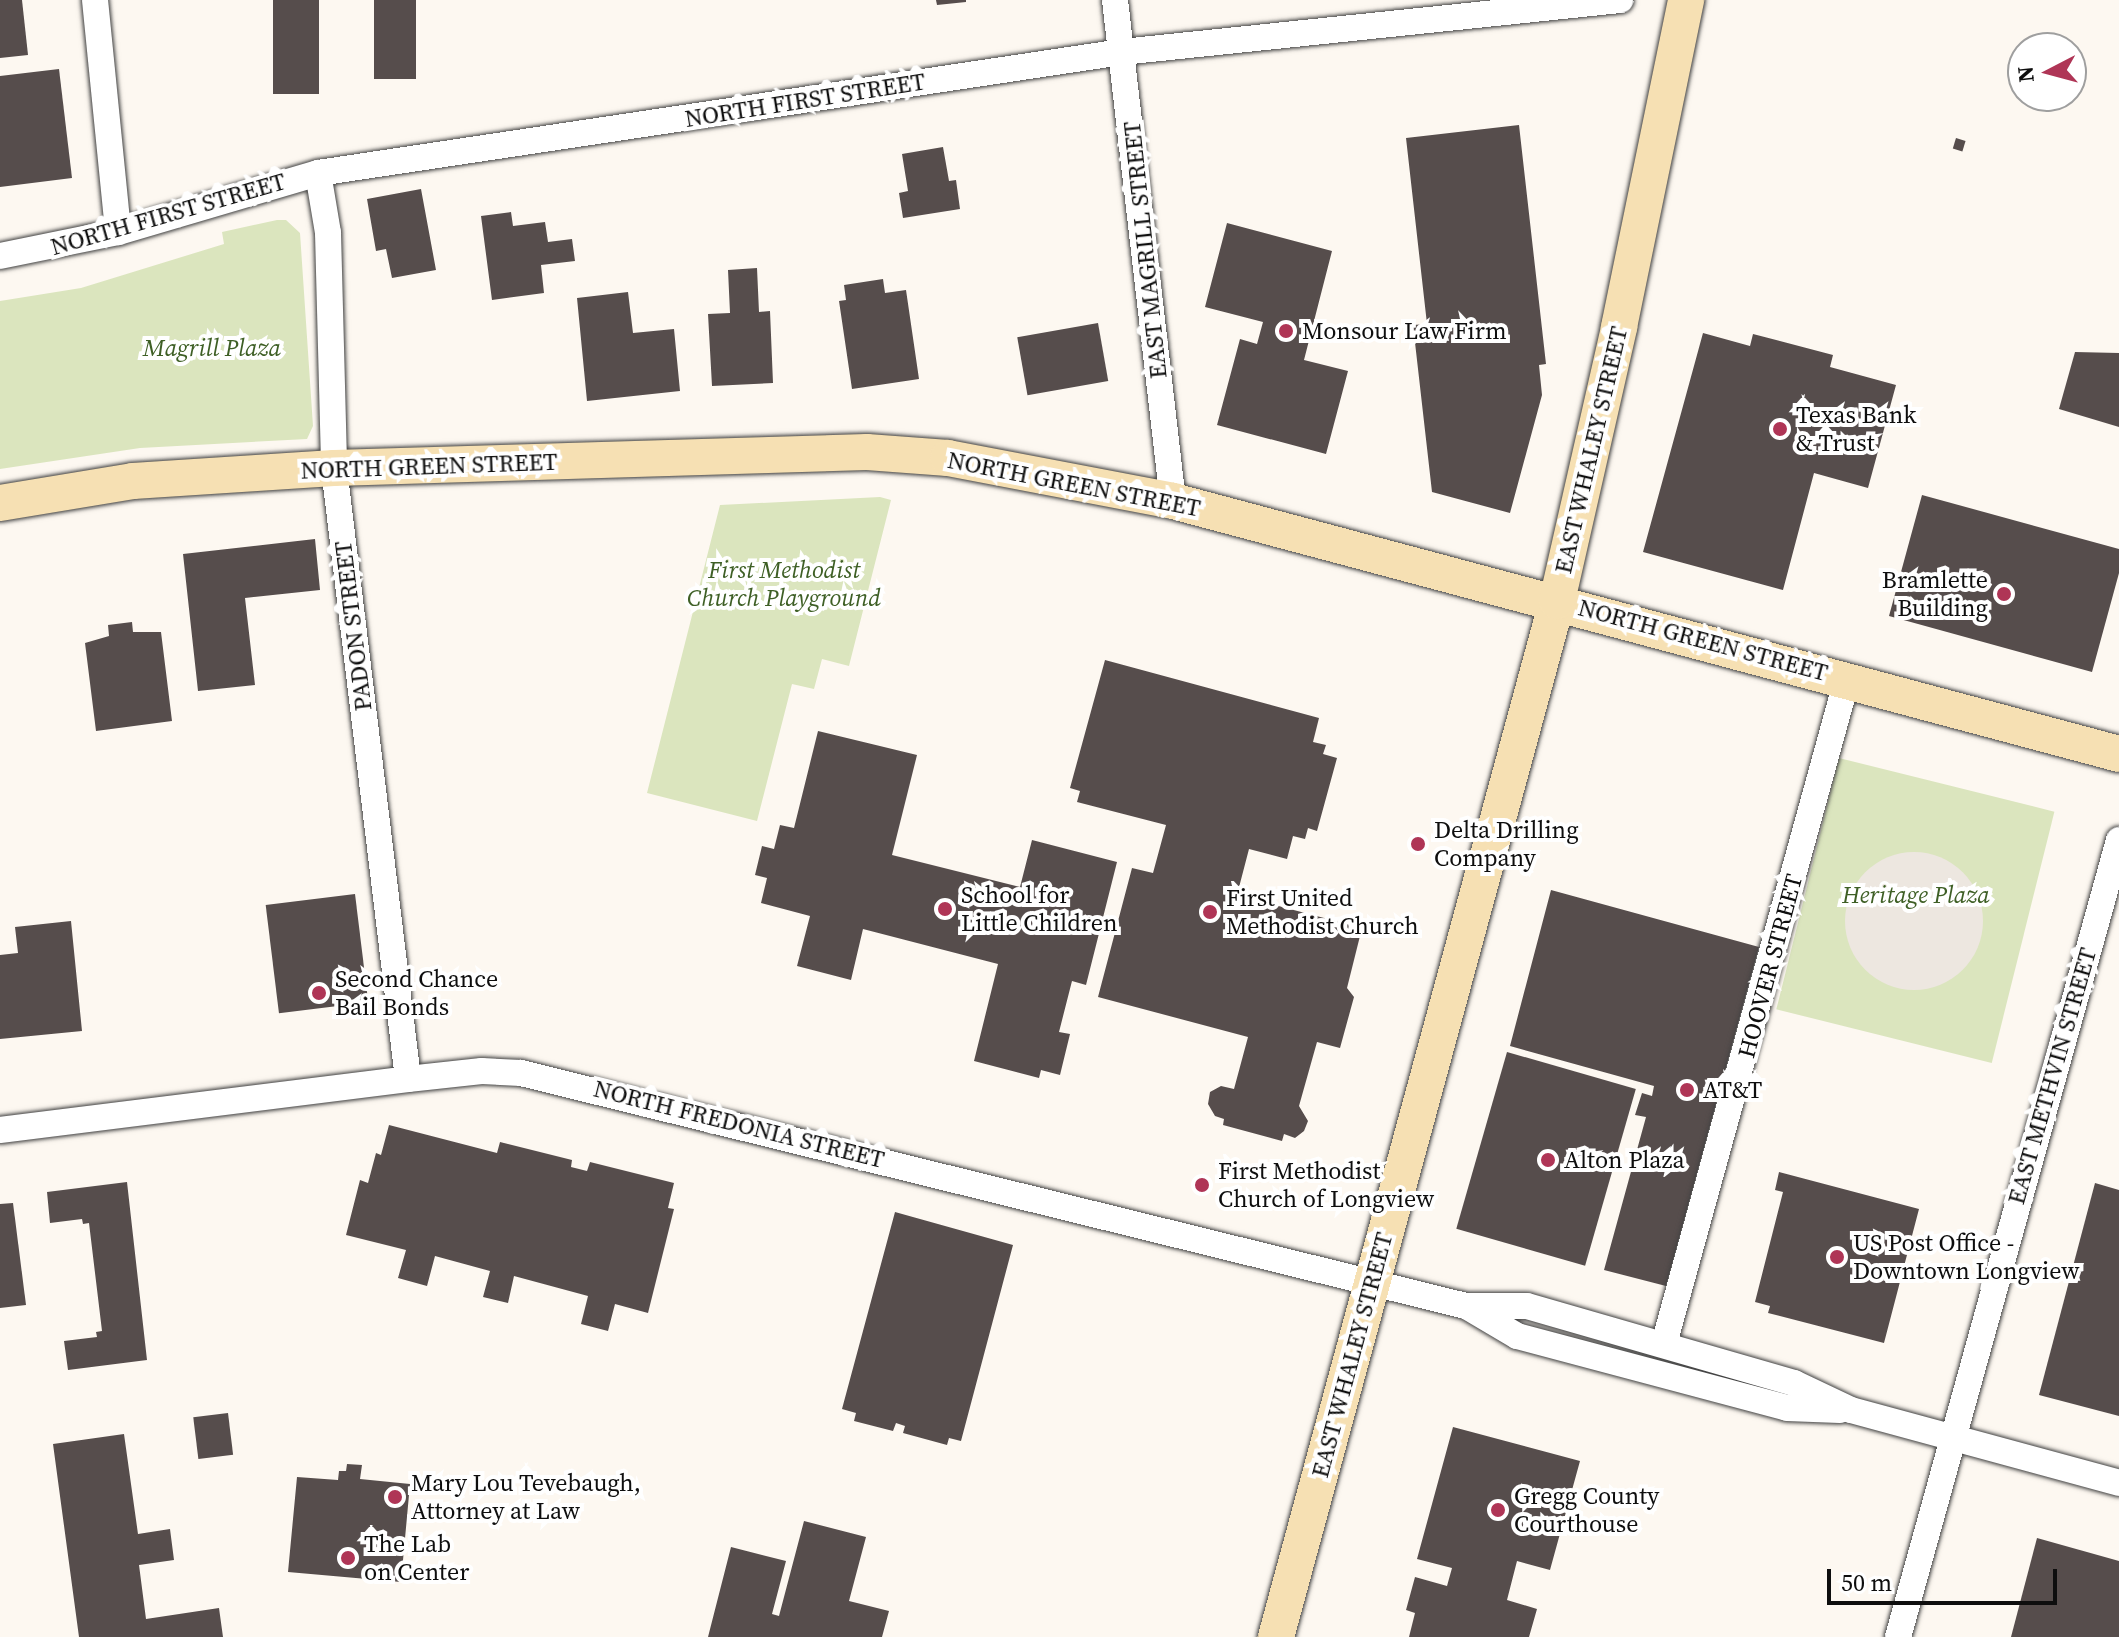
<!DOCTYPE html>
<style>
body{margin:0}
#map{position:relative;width:2119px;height:1637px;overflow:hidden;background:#fdf8f1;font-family:"Source Serif 4",serif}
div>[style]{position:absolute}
.green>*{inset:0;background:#dbe5be;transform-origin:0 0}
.plaza>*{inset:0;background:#ede7e0}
.round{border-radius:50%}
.building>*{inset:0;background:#564d4c;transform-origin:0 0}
.roads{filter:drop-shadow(0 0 2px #414141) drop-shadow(0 0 2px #414141)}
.street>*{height:26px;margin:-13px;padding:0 13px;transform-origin:13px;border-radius:13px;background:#fff}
.secondary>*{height:36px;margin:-18px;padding:0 18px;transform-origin:18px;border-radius:18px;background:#f6e0b3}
.dots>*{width:22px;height:22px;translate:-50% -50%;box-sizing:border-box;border:4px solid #fff;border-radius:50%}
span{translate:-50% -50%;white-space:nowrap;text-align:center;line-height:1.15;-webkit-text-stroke:8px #fff;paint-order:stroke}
.street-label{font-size:24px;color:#0e0e0e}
.poi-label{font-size:24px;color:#0e0e0e}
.left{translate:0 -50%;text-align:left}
.right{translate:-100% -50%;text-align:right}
.park-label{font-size:24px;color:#3e5f25;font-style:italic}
.north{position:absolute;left:2007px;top:32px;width:80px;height:80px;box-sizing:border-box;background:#fff;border:2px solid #9f9f9f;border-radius:50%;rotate:264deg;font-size:22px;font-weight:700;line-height:32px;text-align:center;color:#0e0e0e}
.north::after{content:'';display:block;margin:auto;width:28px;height:36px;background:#af3556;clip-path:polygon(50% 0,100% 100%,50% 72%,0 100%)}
.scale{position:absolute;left:1827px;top:1569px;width:230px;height:36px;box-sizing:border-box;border:4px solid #0e0e0e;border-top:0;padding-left:10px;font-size:24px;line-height:28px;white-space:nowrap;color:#0e0e0e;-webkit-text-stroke:6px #fff;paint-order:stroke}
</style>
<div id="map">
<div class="green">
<i style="clip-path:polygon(277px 220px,286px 220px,300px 233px,313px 426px,307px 439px,140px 448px,0 469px,0 301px,81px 288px,224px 244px,222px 232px)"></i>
<i style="clip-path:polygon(880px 497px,891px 500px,849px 666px,822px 659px,814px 689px,792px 684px,757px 821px,647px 793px,720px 505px)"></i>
<i style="left:1839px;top:758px;width:222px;height:259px;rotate:14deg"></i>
</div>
<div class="plaza">
<i class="round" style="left:1845px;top:852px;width:138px;height:138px"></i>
</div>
<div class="building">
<i style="clip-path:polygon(0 0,22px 0,28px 55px,0 58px)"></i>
<i style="left:273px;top:0;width:46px;height:94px"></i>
<i style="left:374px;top:0;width:42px;height:79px"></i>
<i style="clip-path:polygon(936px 0,966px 0,966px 2px,937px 5px)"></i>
<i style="clip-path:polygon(59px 69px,72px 178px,0 187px,0 76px)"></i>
<i style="clip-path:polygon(1519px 125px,1546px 364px,1539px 365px,1542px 395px,1510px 513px,1432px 492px,1413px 325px,1427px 324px,1406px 138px)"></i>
<i style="left:1956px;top:138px;width:10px;height:11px;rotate:17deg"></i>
<i style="clip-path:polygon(943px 147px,949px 181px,956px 180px,960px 209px,903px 218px,899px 193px,908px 191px,902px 154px)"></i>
<i style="clip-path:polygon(421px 189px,436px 270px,392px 278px,386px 249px,376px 251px,367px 199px)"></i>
<i style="clip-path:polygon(511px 212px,513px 226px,545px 222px,548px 242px,572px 239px,575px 261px,541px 265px,544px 293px,492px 300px,481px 216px)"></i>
<i style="clip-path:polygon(1227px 223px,1332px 251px,1304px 360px,1348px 371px,1326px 454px,1217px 425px,1240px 339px,1257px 344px,1263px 322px,1205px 307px)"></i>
<i style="clip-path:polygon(757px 268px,759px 312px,770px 311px,773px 383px,712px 386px,708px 314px,730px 313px,728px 270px)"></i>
<i style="clip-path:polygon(883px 279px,885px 293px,906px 290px,919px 379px,852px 389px,839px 301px,846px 300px,844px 285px)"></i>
<i style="clip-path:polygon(628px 292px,633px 333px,674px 329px,680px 391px,587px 401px,577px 298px)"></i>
<i style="left:1098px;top:323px;width:59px;height:82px;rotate:80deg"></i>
<i style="clip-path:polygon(1703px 333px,1750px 346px,1753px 334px,1833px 355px,1830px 367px,1896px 385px,1868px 488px,1814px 473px,1783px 590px,1643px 552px)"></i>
<i style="clip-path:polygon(2075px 352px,2119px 353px,2119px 427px,2059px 409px)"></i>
<i style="clip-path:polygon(1922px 495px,2119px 549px,2119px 573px,2092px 672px,1889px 616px)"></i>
<i style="clip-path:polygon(315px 539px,320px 590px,245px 598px,255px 685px,198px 691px,183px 554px)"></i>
<i style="clip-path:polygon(132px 622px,133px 632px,161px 632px,172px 721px,96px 731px,85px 643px,109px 636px,108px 625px)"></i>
<i style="clip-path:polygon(1105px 660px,1319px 718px,1313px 742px,1326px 745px,1323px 754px,1337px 758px,1317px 831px,1308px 828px,1305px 839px,1293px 836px,1287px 859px,1249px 849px,1237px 895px,1362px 928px,1347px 988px,1354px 997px,1340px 1048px,1317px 1042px,1299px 1106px,1308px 1121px,1304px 1131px,1295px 1138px,1284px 1134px,1282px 1141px,1223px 1125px,1224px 1119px,1215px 1116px,1208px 1104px,1210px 1092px,1221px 1086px,1234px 1089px,1248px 1037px,1098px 997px,1132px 868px,1153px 873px,1166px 825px,1077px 802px,1080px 791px,1070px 788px)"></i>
<i style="clip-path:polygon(818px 731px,917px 755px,892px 855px,1020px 887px,1032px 840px,1117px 862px,1086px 985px,1072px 981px,1059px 1032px,1070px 1034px,1060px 1075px,1041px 1070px,1039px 1078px,974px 1061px,998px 964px,863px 929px,851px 980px,797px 966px,810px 916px,761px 903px,767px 878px,755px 875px,762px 846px,774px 849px,780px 825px,794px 828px)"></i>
<i style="clip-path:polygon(1551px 890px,1759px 947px,1666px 1286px,1604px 1270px,1646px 1117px,1635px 1115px,1642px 1093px,1652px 1096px,1654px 1086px,1510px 1046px)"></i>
<i style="left:355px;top:894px;width:109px;height:90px;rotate:83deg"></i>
<i style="clip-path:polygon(71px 921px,82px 1031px,0 1039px,0 955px,18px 953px,15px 927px)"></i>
<i style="left:1507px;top:1052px;width:134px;height:184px;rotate:16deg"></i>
<i style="clip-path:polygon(389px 1125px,497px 1153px,500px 1142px,572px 1160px,571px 1167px,587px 1171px,590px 1162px,674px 1183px,668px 1208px,674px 1209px,648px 1313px,615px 1304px,608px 1331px,581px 1324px,588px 1296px,514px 1276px,508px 1303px,483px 1297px,490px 1271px,435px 1256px,427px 1286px,398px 1278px,406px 1250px,346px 1235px,360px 1180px,368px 1183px,376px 1153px,381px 1155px)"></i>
<i style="clip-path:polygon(1779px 1172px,1919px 1209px,1884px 1343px,1768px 1313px,1770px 1306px,1755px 1302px,1783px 1192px,1775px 1190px)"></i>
<i style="clip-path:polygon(127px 1182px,147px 1360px,68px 1370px,64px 1341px,97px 1337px,96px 1332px,102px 1331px,89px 1223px,83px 1224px,82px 1219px,50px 1223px,47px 1192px)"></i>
<i style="clip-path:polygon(2095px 1183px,2119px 1190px,2119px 1416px,2039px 1395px)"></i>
<i style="clip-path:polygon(13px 1203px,26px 1305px,0 1308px,0 1204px)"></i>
<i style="clip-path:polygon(895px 1212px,1013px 1245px,961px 1441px,949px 1438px,947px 1445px,903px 1433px,905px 1426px,896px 1423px,893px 1431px,854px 1421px,856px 1413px,842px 1409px)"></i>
<i style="left:228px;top:1413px;width:42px;height:35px;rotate:83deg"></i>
<i style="clip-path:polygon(1453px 1427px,1580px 1461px,1550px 1570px,1517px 1561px,1507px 1600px,1537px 1609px,1529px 1637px,1409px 1637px,1415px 1613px,1406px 1610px,1415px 1577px,1447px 1586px,1452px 1568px,1417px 1559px)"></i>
<i style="clip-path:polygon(124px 1434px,138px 1534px,170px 1529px,174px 1560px,139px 1565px,146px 1619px,219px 1608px,223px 1637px,79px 1637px,53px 1444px)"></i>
<i style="clip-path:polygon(347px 1464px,362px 1465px,360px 1479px,410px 1484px,401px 1582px,288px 1572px,297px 1477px,338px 1480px,339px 1471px,346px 1471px)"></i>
<i style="clip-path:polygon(804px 1521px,866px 1537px,849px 1601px,889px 1611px,882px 1637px,708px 1637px,731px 1547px,786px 1561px,772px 1614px,779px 1616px)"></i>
<i style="clip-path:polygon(2037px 1538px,2119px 1561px,2119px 1637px,2011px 1637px)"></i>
</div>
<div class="roads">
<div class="street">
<i style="left:95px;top:0;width:233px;rotate:84.3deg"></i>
<i style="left:1115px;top:0;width:504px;rotate:83.4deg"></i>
<i style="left:318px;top:173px;width:61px;rotate:80.5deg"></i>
<i style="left:328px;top:233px;width:235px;rotate:88.5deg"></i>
<i style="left:334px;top:468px;width:615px;rotate:83.09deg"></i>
<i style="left:0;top:256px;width:120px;rotate:-11.5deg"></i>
<i style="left:118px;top:232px;width:209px;rotate:-16.4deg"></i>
<i style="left:318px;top:173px;width:813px;rotate:-8.56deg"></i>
<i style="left:1122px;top:52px;width:501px;rotate:-5.96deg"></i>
<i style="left:0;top:1130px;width:411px;rotate:-7.1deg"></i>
<i style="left:408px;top:1079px;width:74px;rotate:-6.2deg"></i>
<i style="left:482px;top:1071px;width:39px;rotate:3deg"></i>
<i style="left:521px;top:1073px;width:973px;rotate:13.85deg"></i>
<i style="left:1466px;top:1306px;width:61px"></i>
<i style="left:1527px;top:1306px;width:278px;rotate:16.1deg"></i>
<i style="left:1794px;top:1383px;width:63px;rotate:25.3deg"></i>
<i style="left:1851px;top:1410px;width:278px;rotate:15.2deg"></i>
<i style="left:1468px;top:1307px;width:57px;rotate:30.6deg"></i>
<i style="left:1517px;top:1336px;width:279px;rotate:14.9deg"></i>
<i style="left:1787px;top:1408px;width:53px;rotate:2.2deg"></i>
<i style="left:1664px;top:1344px;width:690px;rotate:-74.61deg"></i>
<i style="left:1898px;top:1637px;width:827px;rotate:-74.5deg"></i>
</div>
<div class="secondary">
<i style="left:0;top:503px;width:135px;rotate:-9.4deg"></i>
<i style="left:133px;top:481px;width:201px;rotate:-3.7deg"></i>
<i style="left:334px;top:468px;width:533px;rotate:-1.72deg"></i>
<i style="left:867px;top:452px;width:81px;rotate:4.2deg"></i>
<i style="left:948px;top:458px;width:229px;rotate:10.8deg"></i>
<i style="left:1173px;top:501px;width:979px;rotate:14.97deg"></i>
<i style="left:1276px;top:1637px;width:1073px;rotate:-74.82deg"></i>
<i style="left:1557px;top:601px;width:281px;rotate:-77.2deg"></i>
<i style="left:1619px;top:327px;width:334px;rotate:-78.4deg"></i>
</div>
</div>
<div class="dots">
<i style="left:1286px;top:331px;background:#af3556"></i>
<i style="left:1780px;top:429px;background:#af3556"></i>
<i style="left:2004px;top:594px;background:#af3556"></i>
<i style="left:1418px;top:844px;background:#af3556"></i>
<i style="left:945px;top:909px;background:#af3556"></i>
<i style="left:1210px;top:912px;background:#af3556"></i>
<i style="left:319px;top:993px;background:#af3556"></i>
<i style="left:1687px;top:1090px;background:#af3556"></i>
<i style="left:1548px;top:1160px;background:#af3556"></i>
<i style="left:1202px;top:1185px;background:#af3556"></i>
<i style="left:1837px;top:1257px;background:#af3556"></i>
<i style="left:395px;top:1497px;background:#af3556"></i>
<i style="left:1498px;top:1510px;background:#af3556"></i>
<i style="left:348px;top:1558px;background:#af3556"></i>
</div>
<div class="street-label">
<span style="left:805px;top:100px;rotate:-9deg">NORTH FIRST STREET</span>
<span style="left:168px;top:214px;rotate:-16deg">NORTH FIRST STREET</span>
<span style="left:1145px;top:250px;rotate:-96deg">EAST MAGRILL STREET</span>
<span style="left:1591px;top:450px;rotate:-77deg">EAST WHALEY STREET</span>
<span style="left:429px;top:466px;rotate:-2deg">NORTH GREEN STREET</span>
<span style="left:1074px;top:484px;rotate:11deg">NORTH GREEN STREET</span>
<span style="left:353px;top:626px;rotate:-97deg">PADON STREET</span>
<span style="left:1703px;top:640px;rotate:15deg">NORTH GREEN STREET</span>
<span style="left:1770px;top:966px;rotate:-75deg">HOOVER STREET</span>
<span style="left:2052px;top:1076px;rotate:-74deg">EAST METHVIN STREET</span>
<span style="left:739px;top:1124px;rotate:14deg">NORTH FREDONIA STREET</span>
<span style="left:1352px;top:1355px;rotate:-75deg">EAST WHALEY STREET</span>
</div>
<div class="poi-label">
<span class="left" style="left:1302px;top:331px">Monsour Law Firm</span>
<span class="left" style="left:1796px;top:429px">Texas Bank<br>&amp; Trust</span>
<span class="right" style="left:1988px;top:594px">Bramlette<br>Building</span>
<span class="left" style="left:1434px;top:844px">Delta Drilling<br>Company</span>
<span class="left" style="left:961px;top:909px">School for<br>Little Children</span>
<span class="left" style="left:1226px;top:912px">First United<br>Methodist Church</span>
<span class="left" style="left:335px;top:993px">Second Chance<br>Bail Bonds</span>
<span class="left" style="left:1703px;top:1090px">AT&amp;T</span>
<span class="left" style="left:1564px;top:1160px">Alton Plaza</span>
<span class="left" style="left:1218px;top:1185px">First Methodist<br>Church of Longview</span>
<span class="left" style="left:1853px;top:1257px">US Post Office -<br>Downtown Longview</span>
<span class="left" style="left:411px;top:1497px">Mary Lou Tevebaugh,<br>Attorney at Law</span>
<span class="left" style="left:1514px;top:1510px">Gregg County<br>Courthouse</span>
<span class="left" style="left:364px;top:1558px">The Lab<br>on Center</span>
</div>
<div class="park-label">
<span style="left:212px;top:348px">Magrill Plaza</span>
<span style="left:784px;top:584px">First Methodist<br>Church Playground</span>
<span style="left:1916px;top:895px">Heritage Plaza</span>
</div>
<div class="north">N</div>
<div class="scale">50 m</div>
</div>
